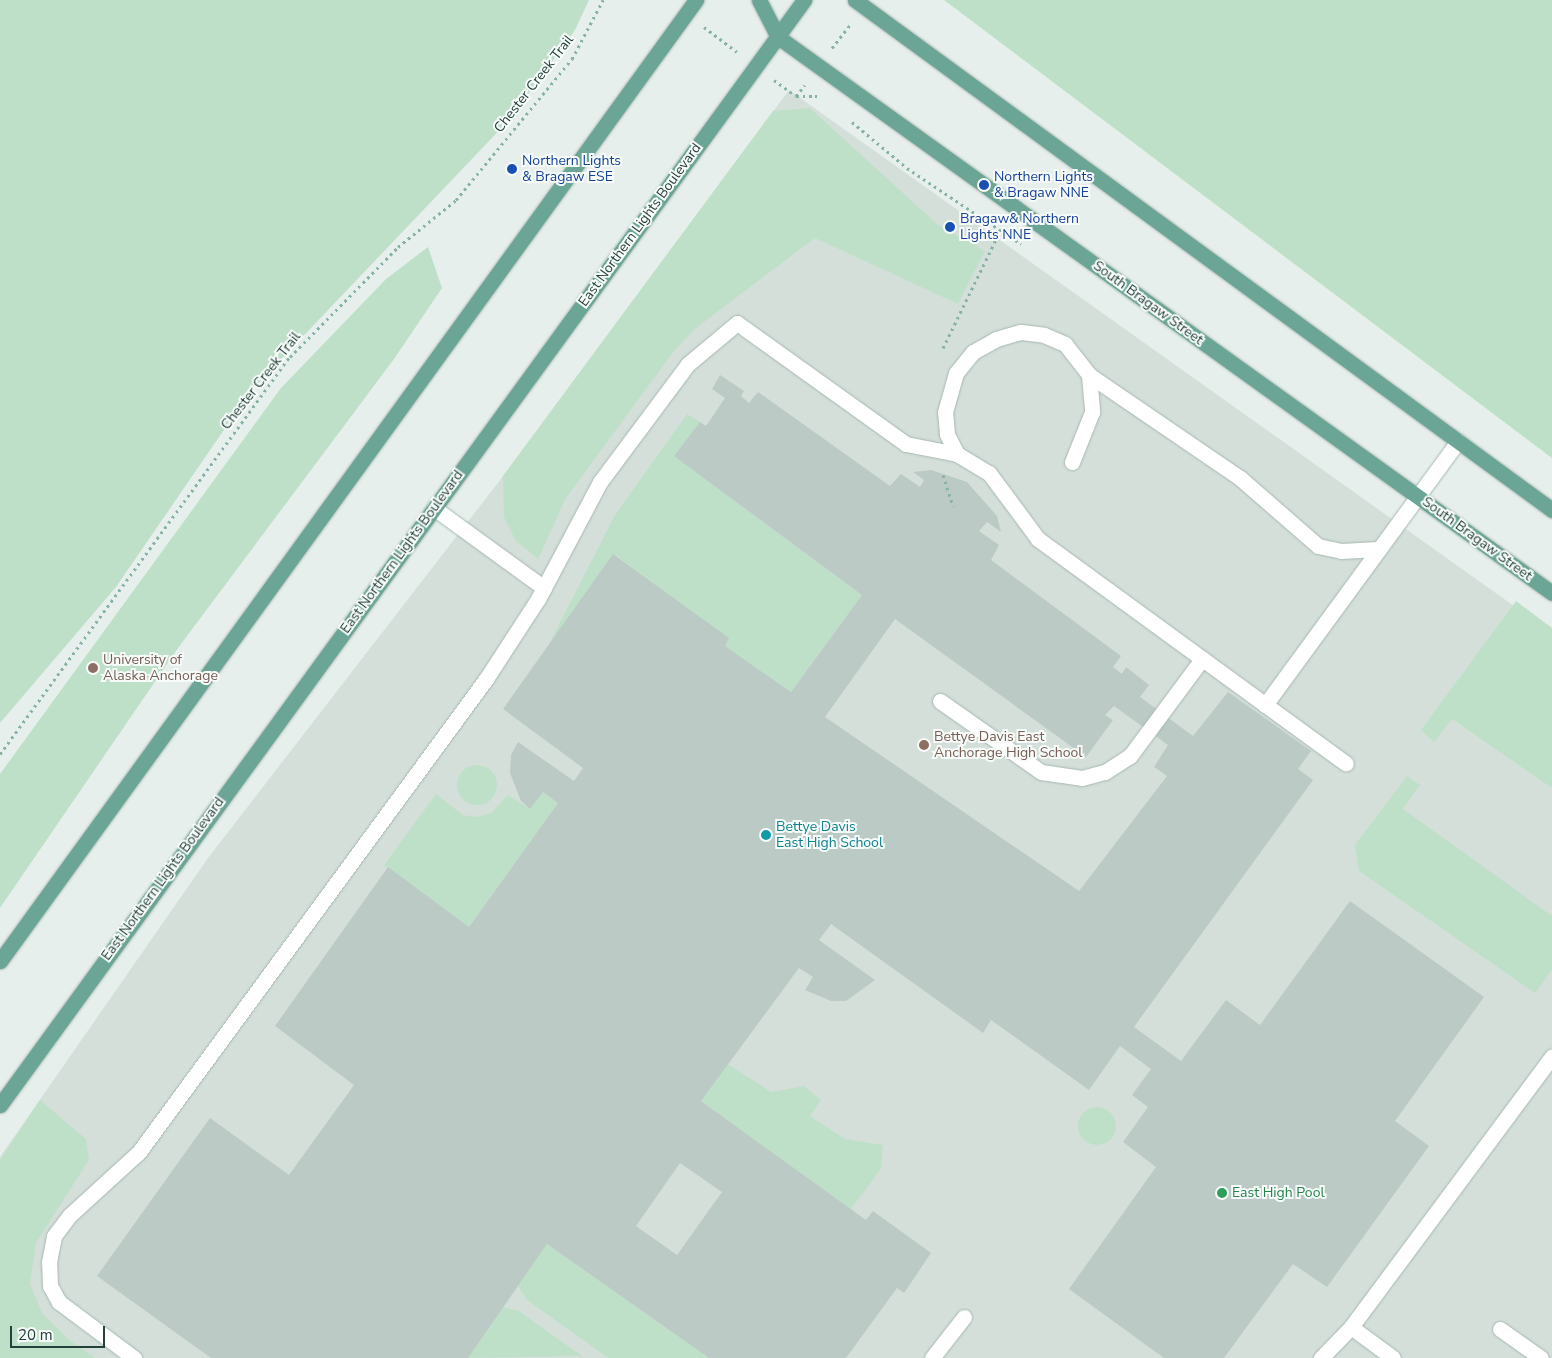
<!DOCTYPE html>
<style>
body{margin:0}
#map{position:relative;width:1552px;height:1358px;overflow:hidden;background:#e6efeb;font-family:"Nunito Sans",sans-serif}
div>[style]{position:absolute}
.built>*{inset:0;background:#d4dfda}
.green>*{inset:0;background:#bfe0c8}
.round{border-radius:50%}
.building>*{inset:0;background:#bbcac4}
.path>*{height:3px;margin-top:-1.5px;transform-origin:0;background:repeating-linear-gradient(90deg,#86b3a5 0 2.5px,transparent 0 6.5px)}
.roads{filter:drop-shadow(0 0 1px #a8b8b2) drop-shadow(0 0 1px #a8b8b2)}
.minor>*{height:15px;margin:-7.5px;padding:0 7.5px;transform-origin:7.5px;border-radius:7.5px;background:#fff}
.major>*{height:15px;margin:-7.5px;padding:0 7.5px;transform-origin:7.5px;border-radius:7.5px;background:#6aa596}
.dots>*{width:14px;height:14px;translate:-50% -50%;box-sizing:border-box;border:2px solid #f7fbf9;border-radius:50%}
span{translate:-50% -50%;white-space:nowrap;text-align:center;line-height:1.15;-webkit-text-stroke:4px #f7fbf9;paint-order:stroke}
.street-label{font-size:14px;color:#24423a}
.transit-label{font-size:14px;color:#164399}
.left{translate:0 -50%;text-align:left}
.education-label{font-size:14px;color:#785e54}
.culture-label{font-size:14px;color:#0d838f}
.leisure-label{font-size:14px;color:#27864d}
.scale{position:absolute;left:10px;top:1326px;width:95px;height:22px;box-sizing:border-box;border:2px solid #24423a;border-top:0;padding-left:6px;font-size:15px;line-height:18px;white-space:nowrap;color:#24423a;-webkit-text-stroke:4px #f7fbf9;paint-order:stroke}
</style>
<div id="map">
<div class="built">
<i style="clip-path:polygon(789px 90px,1552px 633px,1552px 1358px,0 1358px,0 1157px,208px 858px,497px 484px)"></i>
</div>
<div class="green">
<i style="clip-path:polygon(0 0,589px 0,575px 30px,510px 119px,250px 392px,116px 587px,0 723px)"></i>
<i style="clip-path:polygon(944px 0,1552px 0,1552px 458px)"></i>
<i style="clip-path:polygon(810px 108px,938px 225px,985px 251px,958px 304px,815px 238px,696px 328px,674px 351px,566px 498px,538px 559px,516px 541px,504px 517px,503px 476px,773px 111px)"></i>
<i style="clip-path:polygon(428px 247px,442px 288px,394px 359px,178px 648px,0 908px,0 774px,281px 388px,386px 279px)"></i>
<i style="clip-path:polygon(687px 414px,700px 422px,675px 456px,862px 595px,791px 692px,725px 646px,728px 638px,617px 556px,549px 644px,615px 515px)"></i>
<i style="clip-path:polygon(1516px 601px,1552px 628px,1552px 788px,1452px 719px,1434px 742px,1421px 730px)"></i>
<i class="round" style="left:457px;top:765px;width:40px;height:40px"></i>
<i style="clip-path:polygon(1407px 776px,1420px 785px,1403px 809px,1552px 916px,1552px 970px,1535px 993px,1359px 871px,1355px 845px)"></i>
<i style="clip-path:polygon(543px 792px,558px 803px,469px 927px,384px 865px,436px 794px,463px 815px,476px 817px,491px 813px,508px 795px,530px 809px)"></i>
<i style="clip-path:polygon(728px 1064px,771px 1092px,804px 1086px,821px 1100px,810px 1116px,845px 1139px,883px 1145px,881px 1169px,851px 1209px,701px 1101px)"></i>
<i style="clip-path:polygon(40px 1100px,86px 1139px,89px 1160px,36px 1243px,30px 1284px,42px 1313px,68px 1339px,95px 1358px,0 1358px,0 1160px)"></i>
<i class="round" style="left:1078px;top:1107px;width:38px;height:38px"></i>
<i style="clip-path:polygon(547px 1244px,709px 1358px,608px 1358px,527px 1300px,518px 1286px)"></i>
<i style="clip-path:polygon(503px 1307px,519px 1311px,582px 1356px,468px 1358px)"></i>
</div>
<div class="building">
<i style="clip-path:polygon(evenodd,720px 375px,744px 391px,741px 396px,749px 403px,758px 392px,890px 486px,901px 474px,920px 487px,924px 480px,913px 472px,931px 470px,967px 482px,997px 516px,1001px 532px,987px 522px,979px 531px,999px 545px,991px 560px,1121px 656px,1113px 667px,1122px 674px,1126px 667px,1149px 685px,1140px 697px,1193px 736px,1228px 692px,1311px 751px,1298px 769px,1313px 780px,1134px 1027px,1181px 1061px,1226px 1000px,1260px 1025px,1350px 901px,1484px 997px,1395px 1121px,1429px 1146px,1327px 1287px,1293px 1264px,1224px 1358px,1164px 1358px,1069px 1289px,1156px 1167px,1123px 1142px,1148px 1107px,1132px 1095px,1151px 1069px,1120px 1046px,1089px 1090px,991px 1020px,983px 1033px,831px 924px,819px 940px,875px 980px,846px 1001px,831px 1001px,805px 990px,813px 977px,799px 968px,701px 1101px,866px 1220px,873px 1211px,931px 1253px,904px 1293px,897px 1288px,846px 1358px,709px 1358px,547px 1244px,468px 1358px,211px 1358px,97px 1276px,210px 1118px,289px 1175px,354px 1085px,275px 1026px,388px 867px,469px 927px,558px 803px,543px 792px,530px 809px,521px 801px,510px 773px,511px 755px,518px 742px,574px 781px,583px 768px,503px 709px,613px 554px,729px 638px,725px 646px,791px 692px,862px 595px,674px 456px,700px 422px,706px 426px,725px 398px,712px 389px,720px 375px,895px 619px,1086px 757px,1113px 720px,1105px 715px,1114px 706px,1168px 745px,1154px 767px,1167px 776px,1079px 891px,825px 717px,895px 619px,720px 375px,680px 1163px,722px 1192px,677px 1255px,636px 1226px,680px 1163px)"></i>
</div>
<div class="path">
<i style="left:704px;top:27px;width:41px;rotate:37.1deg"></i>
<i style="left:832px;top:48px;width:29px;rotate:-52deg"></i>
<i style="left:774px;top:80px;width:27px;rotate:36deg"></i>
<i style="left:796px;top:96px;width:21px"></i>
<i style="left:796px;top:96px;width:14px;rotate:-51deg"></i>
<i style="left:852px;top:122px;width:72px;rotate:39.9deg"></i>
<i style="left:907px;top:168px;width:137px;rotate:33.7deg"></i>
<i style="left:943px;top:348px;width:130px;rotate:-64deg"></i>
<i style="left:943px;top:475px;width:33px;rotate:72deg"></i>
<i style="left:0;top:754px;width:492px;rotate:-53.9deg"></i>
<i style="left:290px;top:357px;width:154px;rotate:-45.5deg"></i>
<i style="left:398px;top:247px;width:75px;rotate:-39deg"></i>
<i style="left:456px;top:200px;width:183px;rotate:-50.6deg"></i>
<i style="left:572px;top:59px;width:67px;rotate:-62.3deg"></i>
</div>
<div class="roads">
<div class="minor">
<i style="left:1089px;top:375px;width:183px;rotate:34.3deg"></i>
<i style="left:1240px;top:478px;width:103px;rotate:41.1deg"></i>
<i style="left:1318px;top:546px;width:24px;rotate:12deg"></i>
<i style="left:1341px;top:551px;width:37px;rotate:-3deg"></i>
<i style="left:957px;top:454px;width:22px;rotate:-117deg"></i>
<i style="left:947px;top:434px;width:22px;rotate:-95deg"></i>
<i style="left:945px;top:412px;width:41px;rotate:-74.2deg"></i>
<i style="left:956px;top:373px;width:27px;rotate:-51deg"></i>
<i style="left:973px;top:352px;width:26px;rotate:-29deg"></i>
<i style="left:996px;top:339px;width:26px;rotate:-16deg"></i>
<i style="left:1021px;top:332px;width:23px;rotate:7deg"></i>
<i style="left:1044px;top:335px;width:23px;rotate:23deg"></i>
<i style="left:1065px;top:344px;width:39px;rotate:52deg"></i>
<i style="left:1089px;top:375px;width:37px;rotate:85deg"></i>
<i style="left:1092px;top:412px;width:54px;rotate:111.8deg"></i>
<i style="left:434px;top:508px;width:136px;rotate:36deg"></i>
<i style="left:940px;top:701px;width:123px;rotate:35.1deg"></i>
<i style="left:1041px;top:772px;width:41px;rotate:8.3deg"></i>
<i style="left:1082px;top:778px;width:24px;rotate:-15deg"></i>
<i style="left:1105px;top:772px;width:30px;rotate:-33deg"></i>
<i style="left:1130px;top:756px;width:121px;rotate:-53.4deg"></i>
<i style="left:1265px;top:705px;width:327px;rotate:-53.8deg"></i>
<i style="left:1351px;top:1327px;width:52px;rotate:36.4deg"></i>
<i style="left:1500px;top:1329px;width:50px;rotate:35.3deg"></i>
<i style="left:134px;top:1358px;width:94px;rotate:-143.3deg"></i>
<i style="left:59px;top:1302px;width:18px;rotate:-119deg"></i>
<i style="left:50px;top:1286px;width:24px;rotate:-92deg"></i>
<i style="left:49px;top:1262px;width:26px;rotate:-79deg"></i>
<i style="left:54px;top:1236px;width:26px;rotate:-53deg"></i>
<i style="left:70px;top:1215px;width:93px;rotate:-42.4deg"></i>
<i style="left:139px;top:1152px;width:587px;rotate:-53.74deg"></i>
<i style="left:486px;top:679px;width:95px;rotate:-57deg"></i>
<i style="left:538px;top:599px;width:132px;rotate:-62.1deg"></i>
<i style="left:600px;top:482px;width:147px;rotate:-53.3deg"></i>
<i style="left:688px;top:364px;width:64px;rotate:-39.9deg"></i>
<i style="left:737px;top:323px;width:208px;rotate:35.6deg"></i>
<i style="left:906px;top:444px;width:52px;rotate:11.1deg"></i>
<i style="left:957px;top:454px;width:37px;rotate:31deg"></i>
<i style="left:989px;top:473px;width:82px;rotate:53.4deg"></i>
<i style="left:1038px;top:539px;width:381px;rotate:36.1deg"></i>
<i style="left:932px;top:1358px;width:52px;rotate:-52deg"></i>
<i style="left:1321px;top:1358px;width:43px;rotate:-45.9deg"></i>
<i style="left:1351px;top:1327px;width:337px;rotate:-53.4deg"></i>
</div>
<div class="major">
<i style="left:759px;top:0;width:42px;rotate:62.8deg"></i>
<i style="left:778px;top:37px;width:953px;rotate:35.69deg"></i>
<i style="left:855px;top:0;width:864px;rotate:36.19deg"></i>
<i style="left:0;top:961px;width:1187px;rotate:-54.09deg"></i>
<i style="left:0;top:1105px;width:1367px;rotate:-53.96deg"></i>
</div>
</div>
<div class="dots">
<i style="left:512px;top:169px;background:#1a4fb4"></i>
<i style="left:984px;top:185px;background:#1a4fb4"></i>
<i style="left:950px;top:227px;background:#1a4fb4"></i>
<i style="left:93px;top:668px;background:#8d6e63"></i>
<i style="left:924px;top:745px;background:#8d6e63"></i>
<i style="left:766px;top:835px;background:#0f9aa8"></i>
<i style="left:1222px;top:1193px;background:#2e9e5b"></i>
</div>
<div class="street-label">
<span style="left:534px;top:84px;rotate:-52deg">Chester Creek Trail</span>
<span style="left:640px;top:225px;rotate:-54deg">East Northern Lights Boulevard</span>
<span style="left:1148px;top:303px;rotate:36deg">South Bragaw Street</span>
<span style="left:261px;top:381px;rotate:-52deg">Chester Creek Trail</span>
<span style="left:1477px;top:539px;rotate:36deg">South Bragaw Street</span>
<span style="left:402px;top:552px;rotate:-54deg">East Northern Lights Boulevard</span>
<span style="left:163px;top:879px;rotate:-54deg">East Northern Lights Boulevard</span>
</div>
<div class="transit-label">
<span class="left" style="left:522px;top:169px">Northern Lights<br>&amp; Bragaw ESE</span>
<span class="left" style="left:994px;top:185px">Northern Lights<br>&amp; Bragaw NNE</span>
<span class="left" style="left:960px;top:227px">Bragaw&amp; Northern<br>Lights NNE</span>
</div>
<div class="education-label">
<span class="left" style="left:103px;top:668px">University of<br>Alaska Anchorage</span>
<span class="left" style="left:934px;top:745px">Bettye Davis East<br>Anchorage High School</span>
</div>
<div class="culture-label">
<span class="left" style="left:776px;top:835px">Bettye Davis<br>East High School</span>
</div>
<div class="leisure-label">
<span class="left" style="left:1232px;top:1193px">East High Pool</span>
</div>
<div class="scale">20 m</div>
</div>
